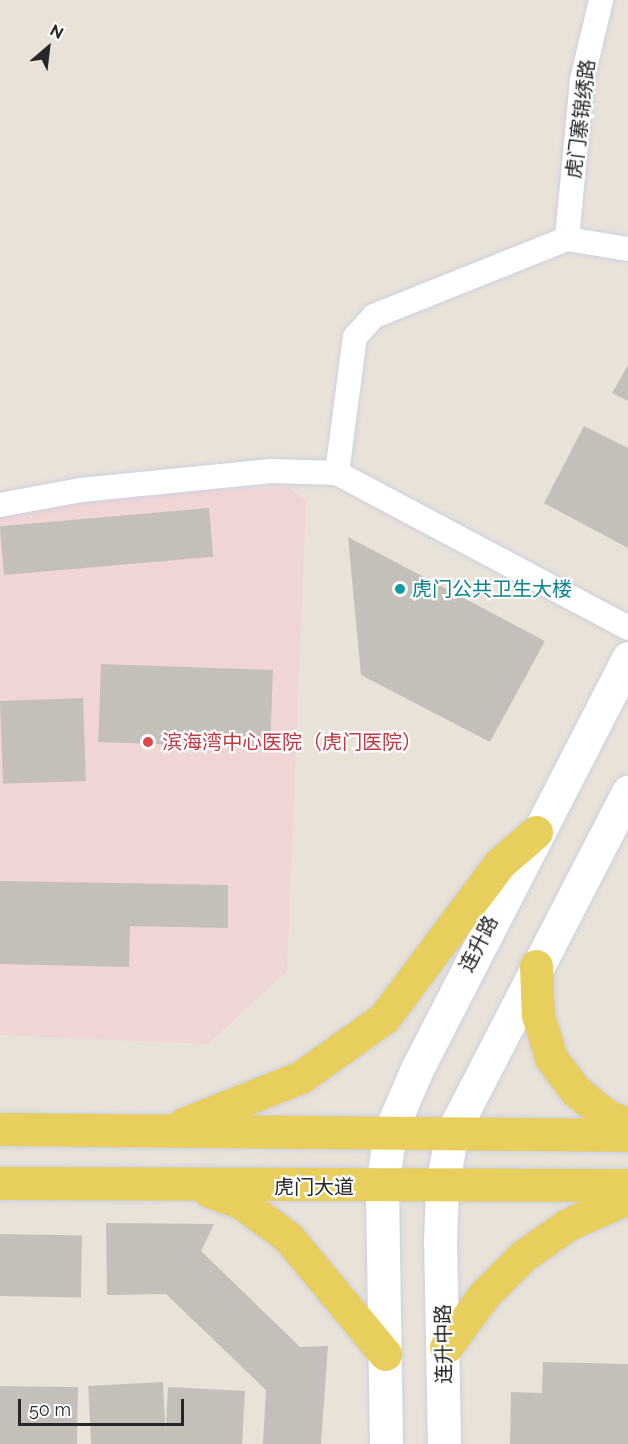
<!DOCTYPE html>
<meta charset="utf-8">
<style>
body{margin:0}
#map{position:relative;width:628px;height:1444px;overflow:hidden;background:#e9e2d8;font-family:Raleway,"Noto Sans SC",sans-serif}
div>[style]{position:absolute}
.medical>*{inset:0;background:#f0d5d5}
.building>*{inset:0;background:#c4bfb8;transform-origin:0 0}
.roads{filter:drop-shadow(0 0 2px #ced0df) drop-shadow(0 0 2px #ced0df)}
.street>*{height:24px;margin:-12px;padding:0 12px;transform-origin:12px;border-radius:12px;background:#fff}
.secondary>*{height:33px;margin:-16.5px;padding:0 16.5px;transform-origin:16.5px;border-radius:16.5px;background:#fff}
.primary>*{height:33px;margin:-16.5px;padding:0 16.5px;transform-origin:16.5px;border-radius:16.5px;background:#e8cf5d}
.dots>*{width:16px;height:16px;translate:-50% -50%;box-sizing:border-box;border:3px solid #fff;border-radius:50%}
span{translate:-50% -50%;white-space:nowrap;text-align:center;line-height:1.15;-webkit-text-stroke:4.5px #fff;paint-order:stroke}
.street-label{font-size:20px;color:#262626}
.culture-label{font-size:20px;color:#0d838f}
.left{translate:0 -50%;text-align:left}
.health-label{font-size:20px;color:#be3a42}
.north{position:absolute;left:18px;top:18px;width:60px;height:60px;-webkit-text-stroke:4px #fff;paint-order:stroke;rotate:28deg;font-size:16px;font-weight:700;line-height:24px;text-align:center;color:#262626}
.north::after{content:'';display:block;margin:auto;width:21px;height:27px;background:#262626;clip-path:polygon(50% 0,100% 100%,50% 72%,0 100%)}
.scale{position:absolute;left:18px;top:1399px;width:166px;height:27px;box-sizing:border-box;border:3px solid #262626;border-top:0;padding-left:8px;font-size:18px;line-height:21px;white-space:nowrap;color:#262626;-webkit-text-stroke:4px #fff;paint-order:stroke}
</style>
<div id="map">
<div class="medical">
<i style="clip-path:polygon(287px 487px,306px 500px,287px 971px,208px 1044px,0 1035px,0 512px,187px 492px)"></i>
</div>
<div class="building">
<i style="clip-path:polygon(628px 365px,628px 401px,612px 393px)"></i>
<i style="clip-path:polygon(584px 426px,628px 448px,628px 548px,544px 503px)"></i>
<i style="left:209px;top:508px;width:49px;height:210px;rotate:85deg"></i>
<i style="clip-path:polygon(348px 537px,545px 641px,490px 742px,361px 675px)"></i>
<i style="left:101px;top:664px;width:172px;height:78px;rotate:2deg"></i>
<i style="left:83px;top:698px;width:83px;height:83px;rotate:88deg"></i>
<i style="clip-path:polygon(0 881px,228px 885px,228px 928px,130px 926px,129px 967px,0 964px)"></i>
<i style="clip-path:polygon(106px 1223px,214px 1224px,201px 1251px,300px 1347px,328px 1346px,321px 1444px,263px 1444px,266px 1390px,166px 1294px,107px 1295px)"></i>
<i style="left:0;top:1234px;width:82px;height:62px;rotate:1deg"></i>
<i style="clip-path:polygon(543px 1362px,628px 1364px,628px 1444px,510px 1444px,511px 1392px,542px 1393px)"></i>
<i style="left:163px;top:1382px;width:62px;height:75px;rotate:87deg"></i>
<i style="left:0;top:1386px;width:78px;height:58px;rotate:1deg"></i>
<i style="left:168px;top:1387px;width:77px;height:57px;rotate:3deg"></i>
</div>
<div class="roads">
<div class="street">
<i style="left:567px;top:239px;width:160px;rotate:-84.6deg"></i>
<i style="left:582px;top:80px;width:82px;rotate:-76.6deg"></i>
<i style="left:337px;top:473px;width:137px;rotate:-82.5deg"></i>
<i style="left:355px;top:337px;width:28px;rotate:-48deg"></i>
<i style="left:374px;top:316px;width:208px;rotate:-21.8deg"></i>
<i style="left:567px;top:239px;width:62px;rotate:9.3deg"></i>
<i style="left:0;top:505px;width:82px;rotate:-10.5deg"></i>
<i style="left:81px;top:490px;width:191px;rotate:-5.7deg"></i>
<i style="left:271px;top:471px;width:66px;rotate:1.7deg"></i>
<i style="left:337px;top:473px;width:330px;rotate:28deg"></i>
</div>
<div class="secondary">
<i style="left:386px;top:1444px;width:258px;rotate:-90.9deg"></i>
<i style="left:382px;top:1186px;width:55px;rotate:-81.6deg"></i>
<i style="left:390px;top:1132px;width:69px;rotate:-66.8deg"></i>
<i style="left:417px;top:1069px;width:462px;rotate:-62.8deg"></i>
<i style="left:444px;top:1444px;width:201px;rotate:-91.1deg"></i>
<i style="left:440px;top:1243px;width:58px;rotate:-88deg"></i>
<i style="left:442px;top:1185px;width:53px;rotate:-79.1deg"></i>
<i style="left:452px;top:1133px;width:384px;rotate:-62.7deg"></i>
</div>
<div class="primary">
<i style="left:536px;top:966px;width:49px;rotate:87.7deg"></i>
<i style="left:538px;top:1015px;width:45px;rotate:73.2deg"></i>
<i style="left:551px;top:1058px;width:41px;rotate:52.9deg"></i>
<i style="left:576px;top:1091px;width:40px;rotate:39deg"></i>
<i style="left:607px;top:1116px;width:22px;rotate:21deg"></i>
<i style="left:183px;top:1124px;width:127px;rotate:-21.7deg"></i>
<i style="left:301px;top:1077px;width:102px;rotate:-35.4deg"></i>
<i style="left:384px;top:1018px;width:192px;rotate:-53.2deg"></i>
<i style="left:499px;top:864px;width:49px;rotate:-40.9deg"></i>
<i style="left:0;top:1129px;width:628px;rotate:0.55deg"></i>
<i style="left:0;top:1183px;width:628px;rotate:0.18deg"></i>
<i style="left:209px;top:1191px;width:33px;rotate:20deg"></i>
<i style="left:240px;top:1202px;width:59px;rotate:36.1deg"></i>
<i style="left:288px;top:1237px;width:152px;rotate:50.3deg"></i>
<i style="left:446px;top:1347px;width:64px;rotate:-53.8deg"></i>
<i style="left:484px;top:1295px;width:57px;rotate:-45deg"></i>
<i style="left:524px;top:1255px;width:55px;rotate:-34.6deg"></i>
<i style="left:569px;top:1224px;width:64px;rotate:-23.8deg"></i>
</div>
</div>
<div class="dots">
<i style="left:400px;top:589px;background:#0f9aa8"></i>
<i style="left:148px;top:742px;background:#e0444e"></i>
</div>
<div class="street-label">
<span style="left:581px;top:119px;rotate:-83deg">虎门寨锦绣路</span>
<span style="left:479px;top:944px;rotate:-63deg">连升路</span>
<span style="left:314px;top:1187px">虎门大道</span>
<span style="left:444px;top:1344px;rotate:-91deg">连升中路</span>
</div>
<div class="culture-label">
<span class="left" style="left:412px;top:589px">虎门公共卫生大楼</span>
</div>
<div class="health-label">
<span class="left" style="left:162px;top:742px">滨海湾中心医院（虎门医院）</span>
</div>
<div class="north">N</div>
<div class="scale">50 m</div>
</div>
